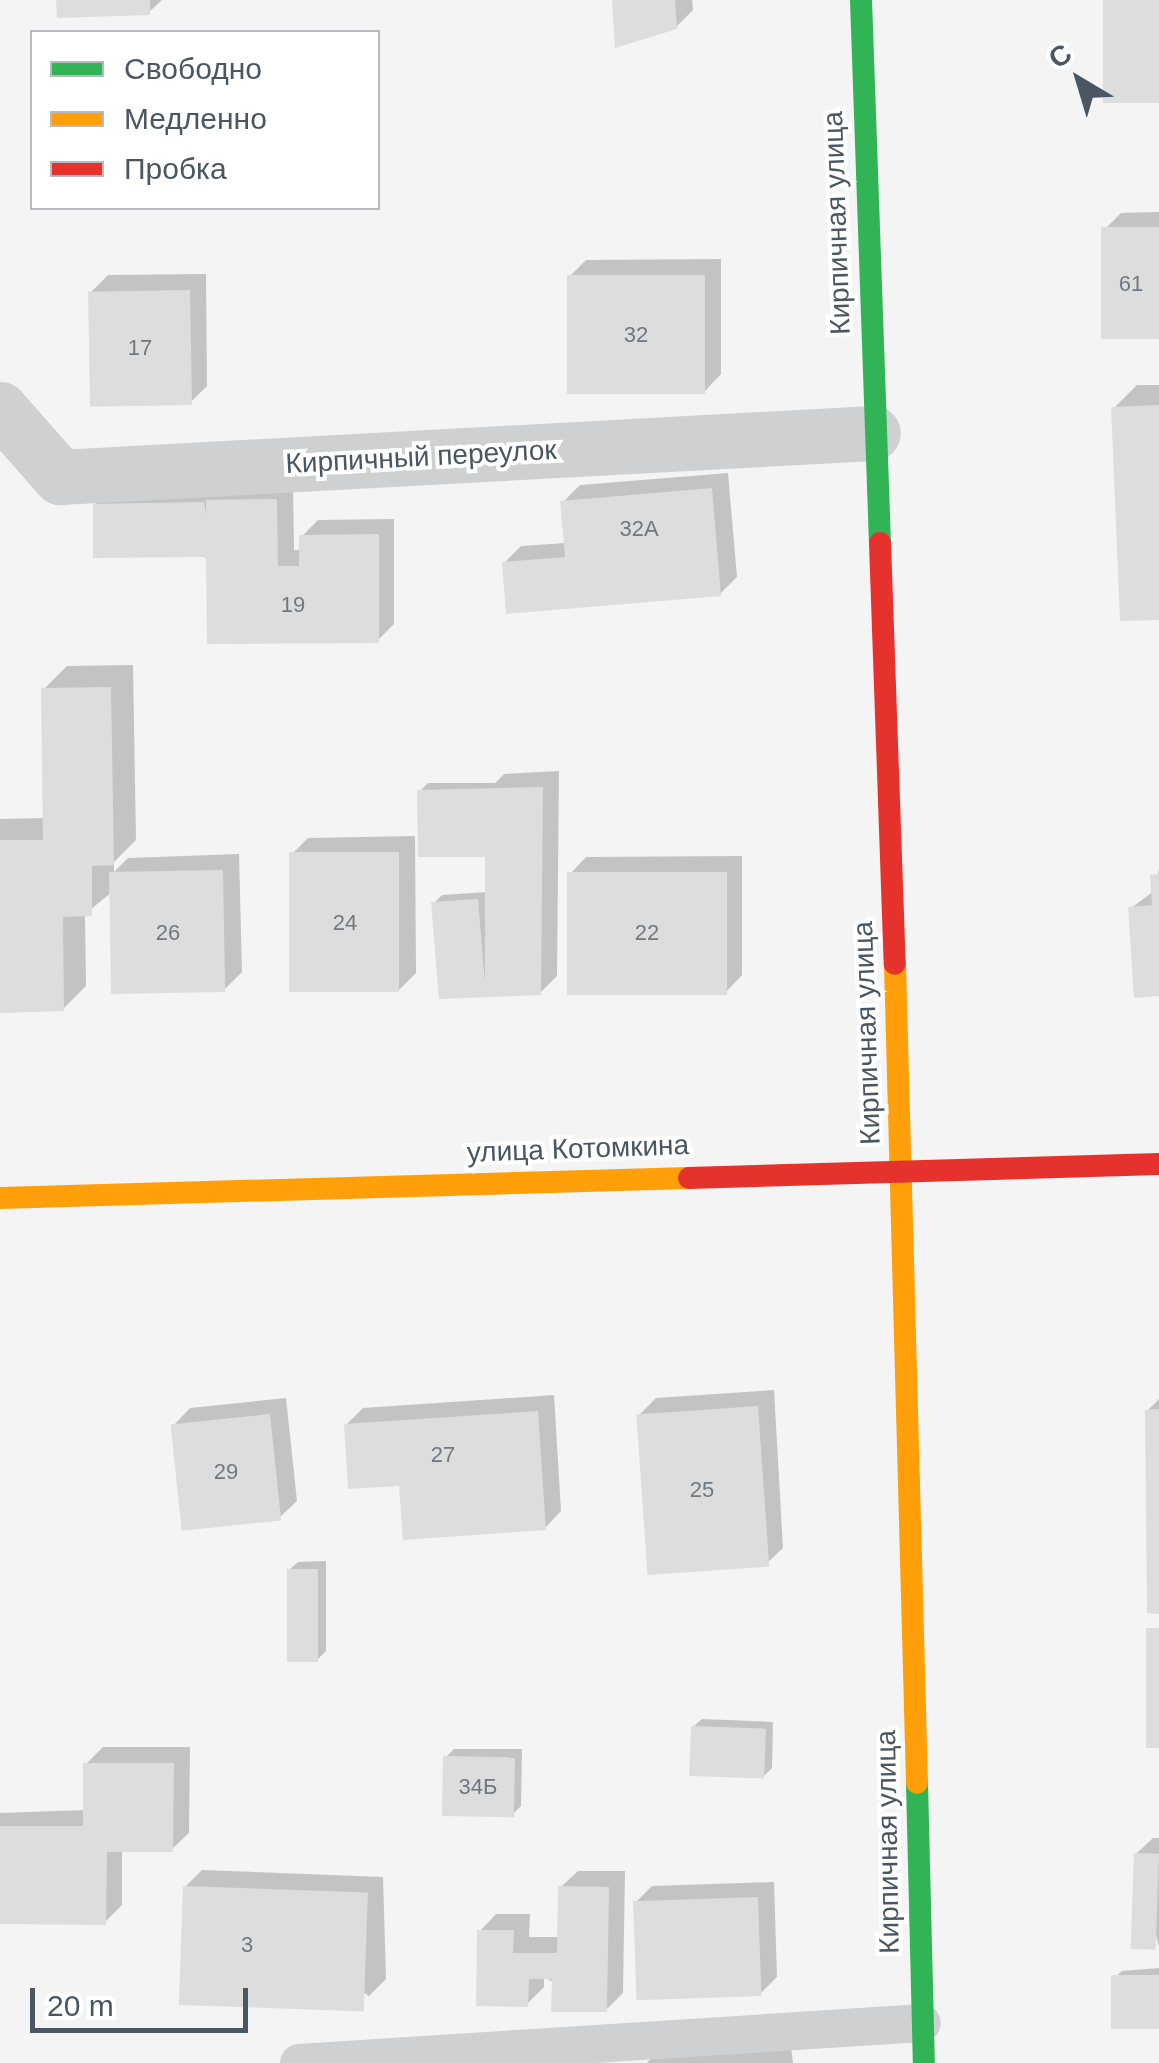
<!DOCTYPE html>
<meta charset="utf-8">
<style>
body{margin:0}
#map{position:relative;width:1159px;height:2063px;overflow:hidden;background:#f4f4f4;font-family:Arial,sans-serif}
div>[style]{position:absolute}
.shadow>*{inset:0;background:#0003}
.building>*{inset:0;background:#ddddde;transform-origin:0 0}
.lane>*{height:38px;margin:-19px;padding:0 19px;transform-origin:19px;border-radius:19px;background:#ced0d2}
.street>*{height:55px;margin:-27.5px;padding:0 27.5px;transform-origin:27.5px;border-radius:27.5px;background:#ced0d2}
.fast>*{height:22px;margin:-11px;padding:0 11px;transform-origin:11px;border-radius:11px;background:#30b455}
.slow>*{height:22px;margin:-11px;padding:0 11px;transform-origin:11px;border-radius:11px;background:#ff9f0a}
.jam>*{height:22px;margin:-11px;padding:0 11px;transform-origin:11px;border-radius:11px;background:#e5322d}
span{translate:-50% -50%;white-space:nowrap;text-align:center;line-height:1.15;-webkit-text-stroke:8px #fff;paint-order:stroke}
.number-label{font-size:22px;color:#707881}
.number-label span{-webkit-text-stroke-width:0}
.street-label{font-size:28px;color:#4a5661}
.legend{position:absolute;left:30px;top:30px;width:350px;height:180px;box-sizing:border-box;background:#fff;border:2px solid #b7bbc0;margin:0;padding:12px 18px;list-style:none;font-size:30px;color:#4a5661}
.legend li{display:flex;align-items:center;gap:20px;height:50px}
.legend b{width:50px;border:2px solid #b7bbc0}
.north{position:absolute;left:1029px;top:30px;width:100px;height:100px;-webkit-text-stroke:8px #fff;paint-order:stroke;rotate:322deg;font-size:28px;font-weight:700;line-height:40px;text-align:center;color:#4a5661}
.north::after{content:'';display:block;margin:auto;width:35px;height:45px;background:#4a5661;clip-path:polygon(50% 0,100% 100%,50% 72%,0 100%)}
.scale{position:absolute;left:30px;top:1988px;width:218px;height:45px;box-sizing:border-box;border:5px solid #4a5661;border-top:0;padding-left:12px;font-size:30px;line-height:35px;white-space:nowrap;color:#4a5661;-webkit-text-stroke:8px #fff;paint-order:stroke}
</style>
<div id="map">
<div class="shadow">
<i style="clip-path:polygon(59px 0,162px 0,149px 12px)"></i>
<i style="clip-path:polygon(614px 0,692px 0,693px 10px,676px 27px)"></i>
<i style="clip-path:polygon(1159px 212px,1159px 337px,1104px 230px,1121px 213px)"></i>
<i style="clip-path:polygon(721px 259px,721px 374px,705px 391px,569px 277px,586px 260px)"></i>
<i style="clip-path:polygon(206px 274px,207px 386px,191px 402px,91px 292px,108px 275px)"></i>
<i style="clip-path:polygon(1137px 385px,1159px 385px,1159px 617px,1114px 408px)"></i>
<i style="clip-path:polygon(728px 473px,737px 577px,720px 594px,504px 563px,521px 546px,566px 543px,563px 502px,580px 485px)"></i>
<i style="clip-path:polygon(293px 483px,294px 550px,301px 550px,302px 536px,318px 520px,394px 519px,394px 624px,378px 640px,95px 505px,112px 488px)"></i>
<i style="clip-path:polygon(133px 665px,136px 840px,114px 862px,114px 872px,128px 858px,239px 854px,242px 972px,225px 989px,112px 892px,85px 914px,86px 986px,63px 1009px,0 1010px,0 819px,45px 818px,44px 689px,67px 666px)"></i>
<i style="clip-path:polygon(559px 771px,557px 976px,540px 993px,485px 992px,434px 903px,442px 895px,487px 892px,487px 855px,420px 791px,428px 783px,495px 783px,504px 774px)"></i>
<i style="clip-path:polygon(415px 836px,416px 973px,399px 990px,291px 855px,308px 838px)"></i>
<i style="clip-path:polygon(742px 856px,742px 975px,726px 992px,570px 874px,586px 857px)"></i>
<i style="clip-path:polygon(1159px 869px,1159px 994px,1131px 908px,1154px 891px)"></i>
<i style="clip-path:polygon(774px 1390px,783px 1548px,766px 1564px,639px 1415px,656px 1398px)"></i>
<i style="clip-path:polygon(554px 1395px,561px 1511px,545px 1528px,402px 1483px,346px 1425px,363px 1408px)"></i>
<i style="clip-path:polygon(286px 1398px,297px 1501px,280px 1517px,174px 1425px,190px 1408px)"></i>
<i style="clip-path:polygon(1159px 1399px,1159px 1611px,1147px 1411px)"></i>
<i style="clip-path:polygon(326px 1561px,326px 1651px,318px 1659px,289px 1570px,298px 1562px)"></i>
<i style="clip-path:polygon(702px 1719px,773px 1722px,772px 1768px,763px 1777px,693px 1727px)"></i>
<i style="clip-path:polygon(103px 1747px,190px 1747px,189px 1833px,172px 1849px,122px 1849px,122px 1905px,105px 1922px,0 1922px,0 1813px,86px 1810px,86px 1764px)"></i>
<i style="clip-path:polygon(454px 1749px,522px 1749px,521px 1806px,512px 1815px,446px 1757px)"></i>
<i style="clip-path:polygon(1153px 1838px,1159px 1838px,1159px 1947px,1136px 1854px)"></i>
<i style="clip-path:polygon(202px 1870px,383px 1877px,386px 1979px,369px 1996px,185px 1887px)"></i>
<i style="clip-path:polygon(578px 1871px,625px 1871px,623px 1993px,606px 2010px,544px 1977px,544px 1987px,527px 2004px,480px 1931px,496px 1914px,530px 1914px,529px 1937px,560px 1937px,561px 1887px)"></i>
<i style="clip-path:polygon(774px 1882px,777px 1977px,760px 1994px,635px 1903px,652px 1886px)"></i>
<i style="clip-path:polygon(1159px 1968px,1159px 2026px,1113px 1979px,1122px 1971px)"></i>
<i style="clip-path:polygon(791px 2047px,793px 2063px,647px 2063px,652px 2057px)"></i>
</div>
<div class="building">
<i style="clip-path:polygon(56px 0,150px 0,150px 15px,57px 18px)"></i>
<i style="clip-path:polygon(612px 0,675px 0,677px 29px,615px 48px)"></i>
<i style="left:1103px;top:0;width:56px;height:103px"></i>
<i style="left:1159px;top:227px;width:112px;height:58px;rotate:90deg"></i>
<i style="left:705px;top:275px;width:119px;height:138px;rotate:90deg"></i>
<i style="left:190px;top:290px;width:115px;height:102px;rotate:89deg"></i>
<i style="clip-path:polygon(1159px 405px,1159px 620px,1120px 621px,1111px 407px)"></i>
<i style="clip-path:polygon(712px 488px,721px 596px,506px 614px,502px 562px,565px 557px,560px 501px)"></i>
<i style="clip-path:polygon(277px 499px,278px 566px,299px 566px,299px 535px,379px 534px,379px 643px,207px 644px,206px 557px,93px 558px,93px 504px,204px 502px,206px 515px,206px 500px)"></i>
<i style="clip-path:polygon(111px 687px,114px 865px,92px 866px,92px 916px,63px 917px,64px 1011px,0 1013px,0 840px,43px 840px,41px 688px)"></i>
<i style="clip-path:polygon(543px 787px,541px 995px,439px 999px,431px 902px,478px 899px,485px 984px,485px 857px,418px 857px,417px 790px)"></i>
<i style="left:399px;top:852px;width:140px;height:110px;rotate:90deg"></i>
<i style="left:223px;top:870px;width:122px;height:114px;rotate:89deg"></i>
<i style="left:567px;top:872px;width:160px;height:123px"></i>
<i style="clip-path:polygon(1159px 874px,1159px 996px,1134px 998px,1128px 907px,1152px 905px,1150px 875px)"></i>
<i style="left:758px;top:1406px;width:161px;height:122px;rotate:86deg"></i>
<i style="clip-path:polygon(1159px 1409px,1159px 1614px,1147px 1613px,1145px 1410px)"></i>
<i style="clip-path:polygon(538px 1411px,546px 1530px,403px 1540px,399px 1486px,348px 1489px,344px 1424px)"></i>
<i style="left:270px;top:1414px;width:107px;height:100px;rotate:84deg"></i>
<i style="left:287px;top:1569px;width:31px;height:93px"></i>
<i style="left:1146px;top:1628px;width:13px;height:120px"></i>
<i style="left:691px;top:1726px;width:75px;height:50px;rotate:2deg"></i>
<i style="left:443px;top:1756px;width:72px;height:60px;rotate:1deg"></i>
<i style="clip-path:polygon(83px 1763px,174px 1763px,173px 1852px,107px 1852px,106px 1925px,0 1924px,0 1826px,83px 1826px)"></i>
<i style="left:1134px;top:1853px;width:25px;height:96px;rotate:2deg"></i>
<i style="left:183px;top:1886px;width:185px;height:119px;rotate:2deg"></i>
<i style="clip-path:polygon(558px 1886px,609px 1887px,607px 2012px,551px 2012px,552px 1979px,529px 1979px,528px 2007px,476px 2006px,477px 1930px,514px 1930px,513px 1953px,557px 1953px)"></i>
<i style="left:758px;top:1897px;width:99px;height:125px;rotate:88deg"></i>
<i style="left:1159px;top:1975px;width:54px;height:48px;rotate:90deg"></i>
</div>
<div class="lane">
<i style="left:299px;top:2063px;width:624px;rotate:-3.67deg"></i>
</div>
<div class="street">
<i style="left:0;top:409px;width:91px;rotate:48.6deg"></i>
<i style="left:60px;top:477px;width:814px;rotate:-3.1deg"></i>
</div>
<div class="fast">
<i style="left:861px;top:0;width:543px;rotate:88deg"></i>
<i style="left:917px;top:1783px;width:280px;rotate:88.6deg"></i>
</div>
<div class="slow">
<i style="left:895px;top:964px;width:819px;rotate:88.46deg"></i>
<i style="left:0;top:1198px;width:689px;rotate:-1.66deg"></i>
</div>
<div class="jam">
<i style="left:880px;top:543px;width:421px;rotate:88deg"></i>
<i style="left:689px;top:1178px;width:470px;rotate:-1.7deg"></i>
</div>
<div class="number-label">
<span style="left:1131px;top:284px">61</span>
<span style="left:636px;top:335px">32</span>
<span style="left:140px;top:348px">17</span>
<span style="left:639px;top:529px">32А</span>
<span style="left:293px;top:605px">19</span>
<span style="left:345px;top:923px">24</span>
<span style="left:168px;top:933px">26</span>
<span style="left:647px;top:933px">22</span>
<span style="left:443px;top:1455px">27</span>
<span style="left:226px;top:1472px">29</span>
<span style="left:702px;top:1490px">25</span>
<span style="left:478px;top:1787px">34Б</span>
<span style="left:247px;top:1945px">3</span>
</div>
<div class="street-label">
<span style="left:837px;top:223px;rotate:-92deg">Кирпичная улица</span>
<span style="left:421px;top:457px;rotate:-3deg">Кирпичный переулок</span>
<span style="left:867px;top:1033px;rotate:-92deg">Кирпичная улица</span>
<span style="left:578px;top:1149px;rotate:-2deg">улица Котомкина</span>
<span style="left:888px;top:1842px;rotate:-91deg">Кирпичная улица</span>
</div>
<ul class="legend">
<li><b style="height:12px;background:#30b455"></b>Свободно</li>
<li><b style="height:12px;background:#ff9f0a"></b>Медленно</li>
<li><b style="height:12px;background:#e5322d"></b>Пробка</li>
</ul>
<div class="north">С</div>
<div class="scale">20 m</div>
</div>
